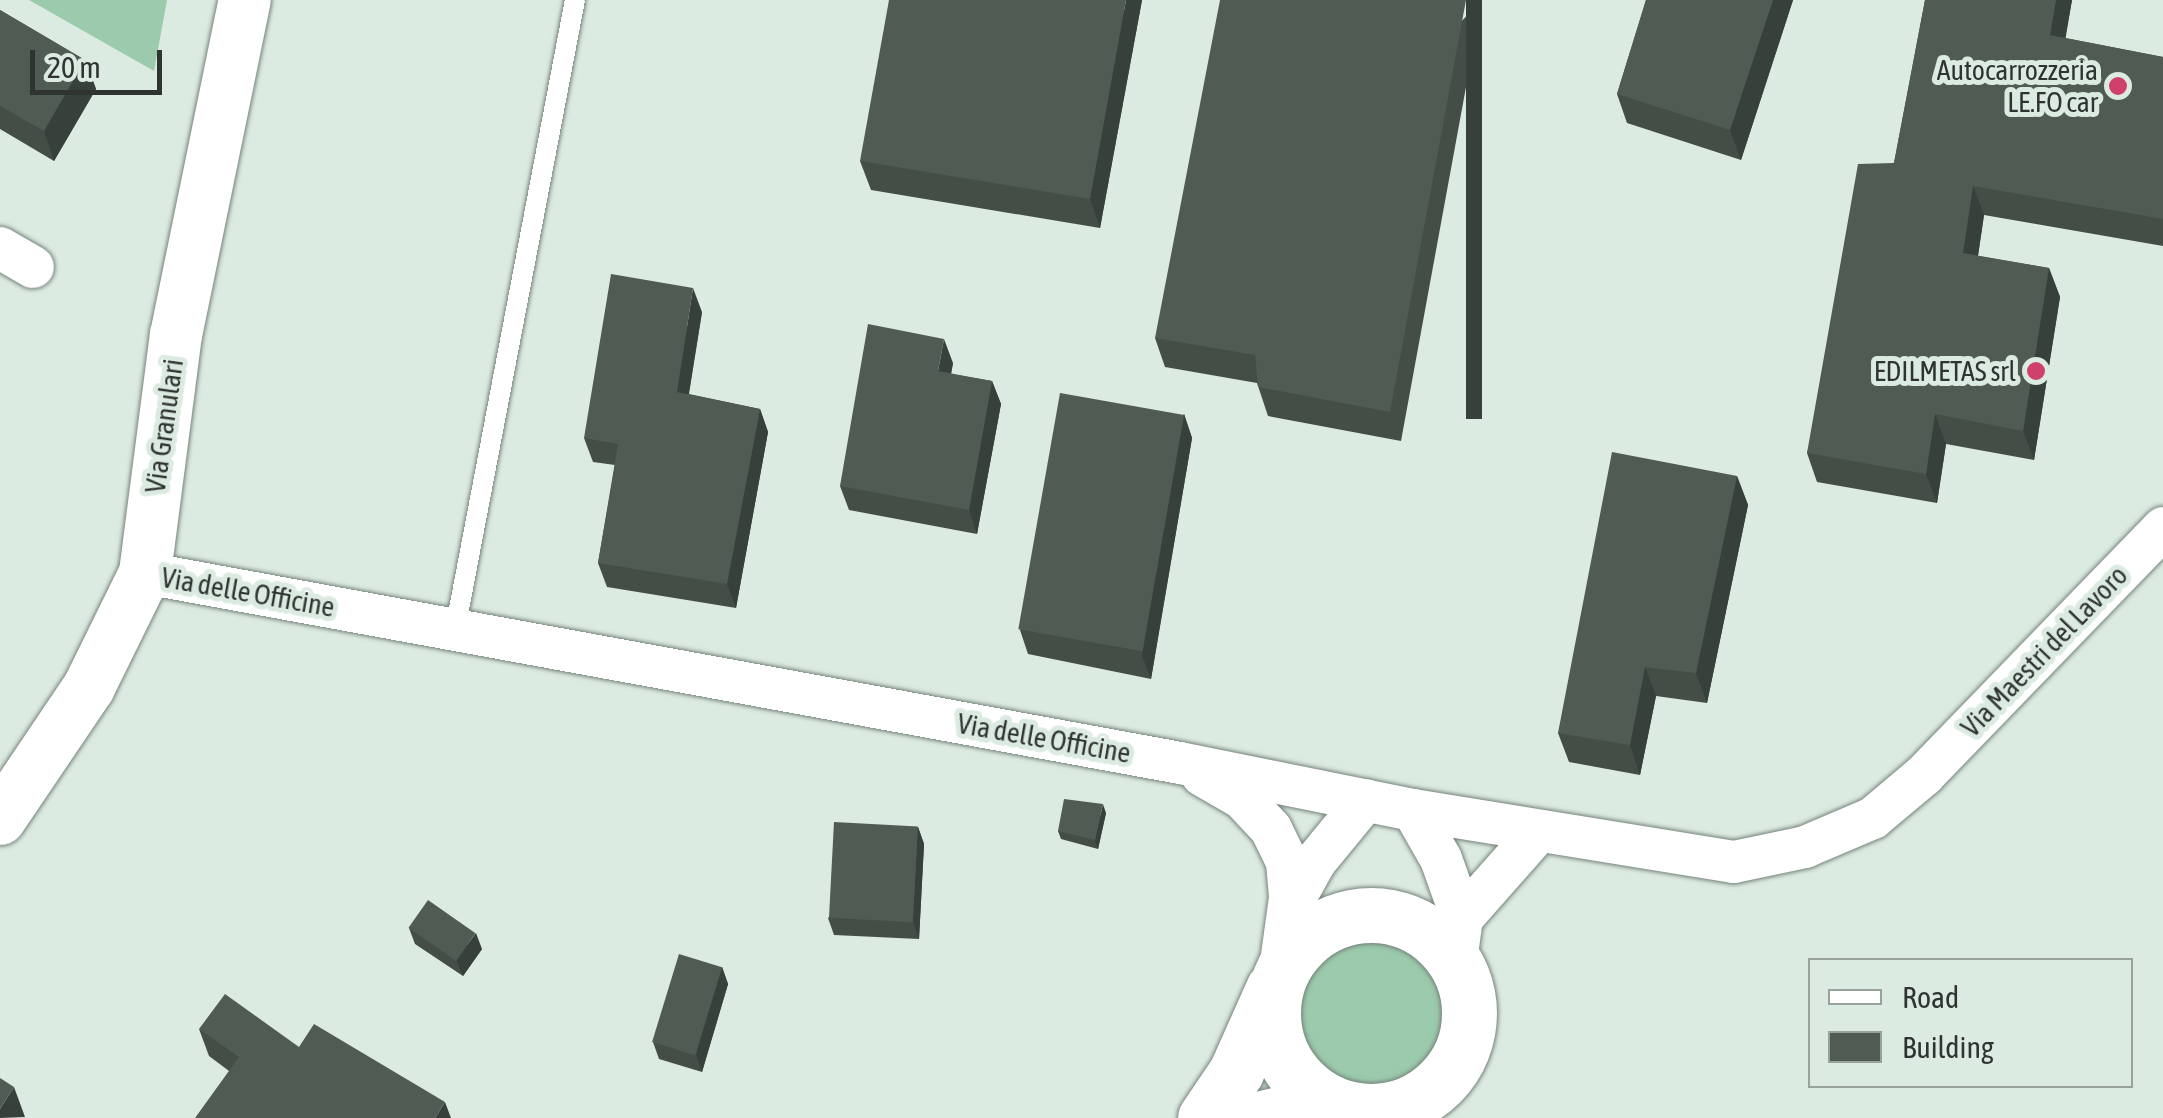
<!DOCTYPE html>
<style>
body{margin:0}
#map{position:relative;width:2163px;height:1118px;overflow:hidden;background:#dcebe1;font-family:"Asap Condensed",sans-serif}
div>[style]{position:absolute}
.green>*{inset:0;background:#9bcaac}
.round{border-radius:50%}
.roads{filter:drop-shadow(0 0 2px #76847b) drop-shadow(0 0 2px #76847b)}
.service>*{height:20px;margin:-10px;padding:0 10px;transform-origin:10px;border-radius:10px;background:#fff}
.minor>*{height:42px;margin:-21px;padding:0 21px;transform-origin:21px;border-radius:21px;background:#fff}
.tertiary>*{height:52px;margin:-26px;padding:0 26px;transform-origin:26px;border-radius:26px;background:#fff}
.secondary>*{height:55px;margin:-27.5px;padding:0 27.5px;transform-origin:27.5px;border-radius:27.5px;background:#fff}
.secondary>.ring{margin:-27.5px;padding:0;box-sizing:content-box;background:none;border:55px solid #fff;border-radius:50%}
.wall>*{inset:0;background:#444e47}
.shaded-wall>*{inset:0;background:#37403a;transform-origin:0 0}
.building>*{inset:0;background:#4f5b53;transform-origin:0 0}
.dots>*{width:28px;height:28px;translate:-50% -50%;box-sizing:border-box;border:5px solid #dcebe1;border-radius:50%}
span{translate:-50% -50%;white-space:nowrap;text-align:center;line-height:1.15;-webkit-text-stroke:10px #dcebe1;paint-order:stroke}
.poi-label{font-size:28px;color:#2f3430}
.right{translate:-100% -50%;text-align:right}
.street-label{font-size:28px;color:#2f3430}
.legend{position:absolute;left:1808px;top:958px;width:325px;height:130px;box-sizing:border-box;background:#dcebe1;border:2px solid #97a29a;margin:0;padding:12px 18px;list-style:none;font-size:30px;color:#2f3430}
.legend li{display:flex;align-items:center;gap:20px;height:50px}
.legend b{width:50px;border:2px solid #97a29a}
.scale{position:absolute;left:30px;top:50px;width:132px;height:45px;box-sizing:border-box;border:5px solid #2f3430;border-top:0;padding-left:12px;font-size:30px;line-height:35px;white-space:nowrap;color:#2f3430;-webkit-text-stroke:8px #dcebe1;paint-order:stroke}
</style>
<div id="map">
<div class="green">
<i style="clip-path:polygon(29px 0,167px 0,154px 71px)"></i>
<i class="round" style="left:1294px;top:935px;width:156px;height:156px"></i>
</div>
<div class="roads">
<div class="service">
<i style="left:455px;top:630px;width:641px;rotate:-79.22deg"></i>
</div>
<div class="minor">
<i style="left:0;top:248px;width:38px;rotate:30deg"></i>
<i style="left:145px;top:573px;width:1052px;rotate:10.4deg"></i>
<i style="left:1180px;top:763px;width:238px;rotate:11.4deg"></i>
<i style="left:1413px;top:810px;width:325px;rotate:9.2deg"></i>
<i style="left:1734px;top:862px;width:73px;rotate:-11.9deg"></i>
<i style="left:1805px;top:847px;width:74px;rotate:-23.1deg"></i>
<i style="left:1873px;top:818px;width:67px;rotate:-40.1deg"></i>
<i style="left:1924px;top:775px;width:344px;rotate:-45.9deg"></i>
<i style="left:1202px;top:775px;width:46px;rotate:29.9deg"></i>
<i style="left:1242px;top:798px;width:42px;rotate:46.9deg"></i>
<i style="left:1271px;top:829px;width:37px;rotate:64deg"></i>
<i style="left:1287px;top:862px;width:36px;rotate:85deg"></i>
<i style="left:1290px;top:898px;width:80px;rotate:97.9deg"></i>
<i style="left:1413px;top:810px;width:56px;rotate:60.3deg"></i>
<i style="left:1441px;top:859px;width:63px;rotate:70.4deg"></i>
<i style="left:1462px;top:918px;width:43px;rotate:97.9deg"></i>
<i style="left:1289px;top:909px;width:54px;rotate:-61deg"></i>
<i style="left:1315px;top:862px;width:80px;rotate:-50.6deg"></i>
<i style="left:1462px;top:918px;width:115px;rotate:-48.5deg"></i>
</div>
<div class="tertiary">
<i style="left:0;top:819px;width:159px;rotate:-56deg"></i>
<i style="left:89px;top:687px;width:127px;rotate:-63.8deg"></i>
<i style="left:145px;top:573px;width:240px;rotate:-82.6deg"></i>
<i style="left:176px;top:335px;width:342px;rotate:-78.4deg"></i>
</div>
<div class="secondary">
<i class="ring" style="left:1273px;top:915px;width:141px;height:141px"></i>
<i style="left:1205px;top:1118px;width:55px;rotate:-56deg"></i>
<i style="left:1236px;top:1072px;width:91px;rotate:-66deg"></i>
<i style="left:1262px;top:1118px;width:70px;rotate:-13.2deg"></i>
<i style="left:1330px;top:1102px;width:21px;rotate:49deg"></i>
</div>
</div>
<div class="wall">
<i style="clip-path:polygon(1142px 0,1100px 228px,871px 190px,860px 161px)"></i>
<i style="clip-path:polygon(1482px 0,1401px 441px,1268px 416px,1257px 383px,1165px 367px,1155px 338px)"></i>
<i style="clip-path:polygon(1646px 0,1793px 0,1741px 160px,1627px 123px,1617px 94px)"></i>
<i style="clip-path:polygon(1925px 0,2072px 0,2065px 38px,2163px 57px,2163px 246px,1984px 215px,1978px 256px,2049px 268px,2060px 297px,2034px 460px,1946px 444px,1937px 503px,1817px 482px,1807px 453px,1894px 163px)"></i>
<i style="clip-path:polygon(0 10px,85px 60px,96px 89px,54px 161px,0 129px)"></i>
<i style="clip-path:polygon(702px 312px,689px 394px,760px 409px,768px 432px,736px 608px,607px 587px,598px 563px,615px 465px,593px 462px,584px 438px)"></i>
<i style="clip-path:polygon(953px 363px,951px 374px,992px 381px,1001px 404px,977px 534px,849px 510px,840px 486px)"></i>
<i style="clip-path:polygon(1184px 414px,1192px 438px,1151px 679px,1028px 654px,1020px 630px)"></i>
<i style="clip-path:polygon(1737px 476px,1748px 505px,1707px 703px,1656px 696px,1640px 775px,1569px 762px,1558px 733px)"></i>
<i style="clip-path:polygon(1106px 813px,1098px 849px,1061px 839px,1058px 831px)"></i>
<i style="clip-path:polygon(918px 827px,924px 844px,919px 939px,834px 935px,828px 918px)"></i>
<i style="clip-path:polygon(409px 928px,482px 949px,463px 976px,415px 944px)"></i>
<i style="clip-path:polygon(722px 967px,728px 984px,702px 1072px,659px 1059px,653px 1042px)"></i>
<i style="clip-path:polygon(199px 1029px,299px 1047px,229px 1071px,209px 1056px)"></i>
</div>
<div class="shaded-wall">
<i style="clip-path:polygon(1126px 0,1142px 0,1100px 228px,1090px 199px)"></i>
<i style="left:1466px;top:0;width:16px;height:419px"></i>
<i style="clip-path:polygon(1773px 0,1793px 0,1741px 160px,1730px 130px)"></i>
<i style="clip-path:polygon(2056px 0,2072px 0,2061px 65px,2050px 35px)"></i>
<i style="clip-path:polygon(85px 60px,96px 89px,54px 161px,44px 131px)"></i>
<i style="clip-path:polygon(1973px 186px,1984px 215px,1974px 282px,1963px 253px)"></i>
<i style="clip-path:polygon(2049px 268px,2060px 297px,2034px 460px,2023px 431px)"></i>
<i style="clip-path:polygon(693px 288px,702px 312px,685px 416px,677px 392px)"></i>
<i style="clip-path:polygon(944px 339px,953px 363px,947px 395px,938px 371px)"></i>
<i style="clip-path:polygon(992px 381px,1001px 404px,977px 534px,969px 510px)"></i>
<i style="clip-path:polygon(760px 409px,768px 432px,736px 608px,727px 584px)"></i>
<i style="clip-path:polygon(1184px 414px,1192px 438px,1151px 679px,1142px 656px)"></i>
<i style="clip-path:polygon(1935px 414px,1946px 444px,1937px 503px,1926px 474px)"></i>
<i style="clip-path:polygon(1737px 476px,1748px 505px,1707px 703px,1696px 673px)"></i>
<i style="clip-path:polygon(1645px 667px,1656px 696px,1640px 775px,1630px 745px)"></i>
<i style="clip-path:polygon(1103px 804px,1106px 813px,1098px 849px,1095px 840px)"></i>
<i style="clip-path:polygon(918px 827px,924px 844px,919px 939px,913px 922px)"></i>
<i style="clip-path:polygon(476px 933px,482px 949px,463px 976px,456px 960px)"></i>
<i style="clip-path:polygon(722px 967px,728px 984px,702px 1072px,696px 1055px)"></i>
<i style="clip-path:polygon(14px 1087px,25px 1117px,0 1118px,0 1109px)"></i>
<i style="clip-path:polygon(445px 1102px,451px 1118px,435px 1118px)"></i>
</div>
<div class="building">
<i style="clip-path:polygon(889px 0,1126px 0,1090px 199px,860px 161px)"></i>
<i style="clip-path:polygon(1220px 0,1466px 0,1390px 412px,1258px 387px,1255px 355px,1155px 338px)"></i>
<i style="clip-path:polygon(1646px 0,1773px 0,1730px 130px,1617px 94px)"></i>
<i style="clip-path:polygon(1925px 0,2056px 0,2050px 35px,2163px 57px,2163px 219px,1973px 186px,1963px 253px,2049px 268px,2023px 431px,1935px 414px,1926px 474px,1807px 453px,1858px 164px,1894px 163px)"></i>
<i style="clip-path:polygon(0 10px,85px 60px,44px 131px,0 106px)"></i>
<i style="clip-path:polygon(611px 274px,693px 288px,677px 392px,760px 409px,727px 584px,598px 563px,618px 444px,584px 438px)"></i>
<i style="clip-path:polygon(868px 324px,944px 339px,938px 371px,992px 381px,969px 510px,840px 486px)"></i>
<i style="left:1060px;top:393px;width:126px;height:240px;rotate:10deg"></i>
<i style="clip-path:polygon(1612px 452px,1737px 476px,1696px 673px,1645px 667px,1630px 745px,1558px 733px)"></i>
<i style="clip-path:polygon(1064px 799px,1103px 804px,1095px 840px,1058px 831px)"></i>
<i style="left:834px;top:822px;width:84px;height:96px;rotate:3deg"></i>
<i style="left:428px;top:900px;width:58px;height:34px;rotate:35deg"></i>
<i style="left:679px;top:954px;width:45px;height:92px;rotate:17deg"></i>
<i style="clip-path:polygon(225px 994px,299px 1047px,314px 1024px,445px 1102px,435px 1118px,195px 1118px,239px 1057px,199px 1029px)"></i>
<i style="clip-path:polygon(0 1078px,14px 1087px,0 1109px)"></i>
</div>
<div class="dots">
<i style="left:2118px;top:86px;background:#cf416b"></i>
<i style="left:2036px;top:371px;background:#cf416b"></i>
</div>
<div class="poi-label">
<span class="right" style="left:2098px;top:86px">Autocarrozzeria<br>LE.FO car</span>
<span class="right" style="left:2016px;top:371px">EDILMETAS srl</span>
</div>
<div class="street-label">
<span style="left:164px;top:426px;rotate:-82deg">Via Granulari</span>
<span style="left:248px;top:592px;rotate:10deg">Via delle Officine</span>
<span style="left:2044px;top:651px;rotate:-46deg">Via Maestri del Lavoro</span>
<span style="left:1044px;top:738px;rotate:10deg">Via delle Officine</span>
</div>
<ul class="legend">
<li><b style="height:12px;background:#fff"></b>Road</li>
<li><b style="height:28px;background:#4f5b53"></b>Building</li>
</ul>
<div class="scale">20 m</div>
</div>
